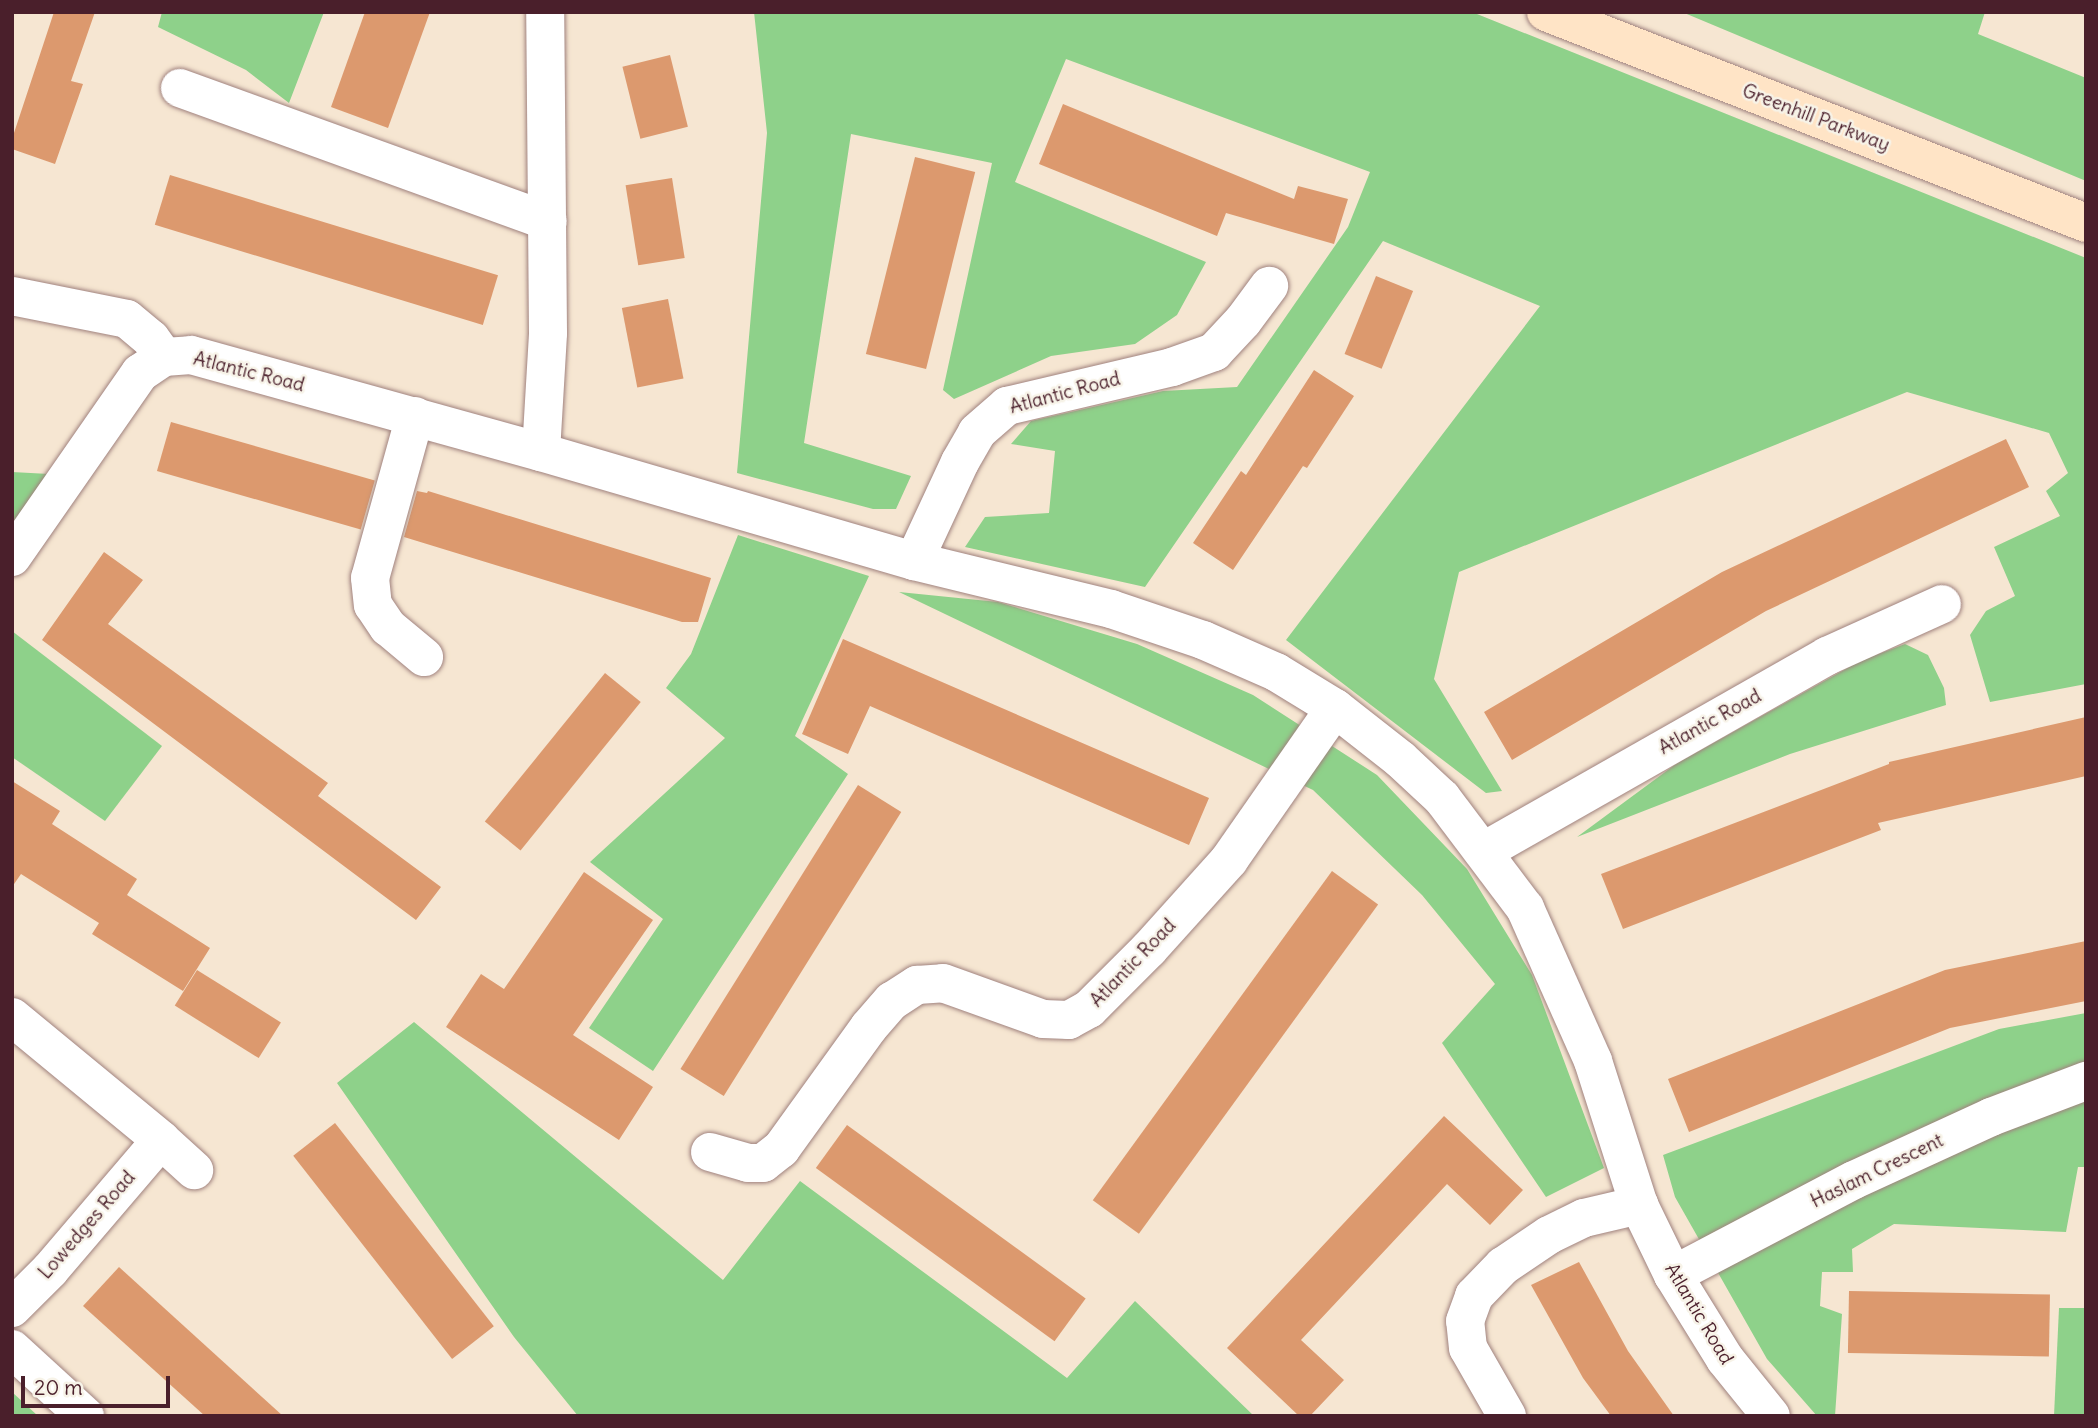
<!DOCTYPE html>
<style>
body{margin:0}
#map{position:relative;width:2098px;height:1428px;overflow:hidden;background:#f6e6d2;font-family:Delius,sans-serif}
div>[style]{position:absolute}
.green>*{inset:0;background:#8ed18a}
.building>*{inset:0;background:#dc996e;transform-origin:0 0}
.roads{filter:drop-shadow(0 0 2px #a0827e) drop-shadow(0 0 2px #a0827e)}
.minor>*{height:38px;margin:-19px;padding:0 19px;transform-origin:19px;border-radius:19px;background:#fff}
.tertiary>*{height:38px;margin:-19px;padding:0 19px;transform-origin:19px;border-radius:19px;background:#fff}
.secondary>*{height:38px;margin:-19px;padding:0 19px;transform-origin:19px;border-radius:19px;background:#ffe4c6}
span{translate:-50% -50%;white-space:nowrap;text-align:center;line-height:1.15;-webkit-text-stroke:5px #f7f3e8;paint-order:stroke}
.street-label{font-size:19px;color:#4a1f2b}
.frame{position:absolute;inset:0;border:14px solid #4a1f2b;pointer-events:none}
.scale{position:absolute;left:21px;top:1376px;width:149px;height:32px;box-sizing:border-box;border:4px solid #4a1f2b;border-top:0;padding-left:9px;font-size:21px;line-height:24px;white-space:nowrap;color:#4a1f2b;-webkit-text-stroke:5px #f7f3e8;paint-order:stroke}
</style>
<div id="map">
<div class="green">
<i style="clip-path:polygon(162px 12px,324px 12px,289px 103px,246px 70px,158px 27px)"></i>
<i style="clip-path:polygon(754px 12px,1472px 12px,2086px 258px,2086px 684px,1990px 702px,1970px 635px,1986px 611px,2015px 596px,1994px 547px,2060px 516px,2046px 491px,2068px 473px,2049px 433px,1907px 392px,1459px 572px,1434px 679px,1502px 791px,1486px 793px,1286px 640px,1540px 306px,1383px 241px,1145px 587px,965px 547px,985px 517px,1049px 513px,1055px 451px,1011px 444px,1031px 421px,1163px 391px,1237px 387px,1348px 227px,1370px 172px,1066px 59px,1015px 182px,1206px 262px,1177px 315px,1135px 344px,1051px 356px,954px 399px,943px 390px,992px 163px,851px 134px,804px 443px,911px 476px,896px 509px,873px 509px,737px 473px,767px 133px)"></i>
<i style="clip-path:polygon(1682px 12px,1985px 12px,1978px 34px,2086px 78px,2086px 181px)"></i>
<i style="clip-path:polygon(12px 472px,49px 474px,12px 532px)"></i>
<i style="clip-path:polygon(738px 535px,869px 576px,795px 736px,848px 774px,653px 1071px,589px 1028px,663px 919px,590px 862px,725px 738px,666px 688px,691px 654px)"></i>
<i style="clip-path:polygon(899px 592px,998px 602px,1137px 644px,1253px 695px,1377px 775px,1467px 869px,1532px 975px,1604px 1168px,1546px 1197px,1442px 1043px,1495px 984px,1422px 895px,1313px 790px)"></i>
<i style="clip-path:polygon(12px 631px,162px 746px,105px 821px,12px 757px)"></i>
<i style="clip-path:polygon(1905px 644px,1928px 655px,1944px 688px,1946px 705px,1790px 754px,1577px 837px,1676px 764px,1860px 661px)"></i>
<i style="clip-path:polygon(2086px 1013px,2086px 1167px,2078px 1167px,2066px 1232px,1894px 1224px,1852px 1249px,1853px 1272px,1822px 1272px,1820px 1306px,1842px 1314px,1835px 1416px,1817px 1416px,1767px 1359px,1675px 1197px,1663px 1155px,1999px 1029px)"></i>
<i style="clip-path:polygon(414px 1022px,723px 1280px,800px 1181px,1067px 1378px,1135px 1301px,1254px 1416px,578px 1416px,514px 1337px,337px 1083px)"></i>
<i style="clip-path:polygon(2059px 1308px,2086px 1308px,2086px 1416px,2054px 1416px)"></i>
<i style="clip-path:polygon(12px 1392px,38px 1416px,12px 1416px)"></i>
</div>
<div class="building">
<i style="clip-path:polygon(54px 12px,95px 12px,71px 81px,83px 84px,55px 164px,12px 149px,12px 139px)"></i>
<i style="clip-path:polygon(365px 12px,430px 12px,388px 128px,331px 107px)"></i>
<i style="left:670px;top:55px;width:74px;height:49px;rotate:76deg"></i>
<i style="clip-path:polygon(1063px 104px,1294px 199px,1298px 186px,1348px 199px,1334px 244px,1226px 213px,1217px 236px,1039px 164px)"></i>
<i style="left:915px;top:157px;width:62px;height:203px;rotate:14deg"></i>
<i style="left:170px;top:175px;width:343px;height:52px;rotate:17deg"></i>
<i style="left:672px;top:178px;width:81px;height:47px;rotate:81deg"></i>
<i style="left:1376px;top:276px;width:40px;height:84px;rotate:22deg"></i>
<i style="left:668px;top:299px;width:81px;height:47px;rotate:79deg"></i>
<i style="clip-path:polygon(1314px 370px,1354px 396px,1307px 468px,1303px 466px,1233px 570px,1193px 543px,1241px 471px,1246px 475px)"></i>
<i style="left:171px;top:422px;width:212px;height:51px;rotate:16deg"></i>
<i style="clip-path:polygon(2006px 439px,2029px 487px,1766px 611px,1512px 760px,1484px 712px,1722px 572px)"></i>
<i style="clip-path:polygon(417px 491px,427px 493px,428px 491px,711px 578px,698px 622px,682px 622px,404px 537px)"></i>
<i style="clip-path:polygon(104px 552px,143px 580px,108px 624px,328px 783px,318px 796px,441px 887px,416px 920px,42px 640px)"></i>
<i style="clip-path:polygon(843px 639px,1209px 798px,1189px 845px,870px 706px,848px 754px,802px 734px)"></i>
<i style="left:605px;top:673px;width:46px;height:191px;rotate:39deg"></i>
<i style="clip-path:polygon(2086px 717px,2086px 776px,1878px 823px,1881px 830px,1623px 929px,1601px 874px,1889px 764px,1889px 762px)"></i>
<i style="clip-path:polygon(12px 781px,60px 811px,52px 824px,137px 879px,127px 895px,210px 948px,183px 991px,92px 934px,99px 923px,21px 874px,12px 887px)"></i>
<i style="left:858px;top:785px;width:51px;height:335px;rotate:32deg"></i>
<i style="left:1332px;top:871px;width:57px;height:407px;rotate:36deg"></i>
<i style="clip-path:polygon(584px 872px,653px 920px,573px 1035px,653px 1087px,619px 1140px,446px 1027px,481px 974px,504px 989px)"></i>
<i style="clip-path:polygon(2086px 941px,2086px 1001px,1950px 1028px,1689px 1132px,1668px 1079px,1945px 970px)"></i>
<i style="left:197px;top:970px;width:99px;height:42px;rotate:32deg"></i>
<i style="clip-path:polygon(1444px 1116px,1523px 1190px,1490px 1225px,1447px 1184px,1301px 1340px,1344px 1380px,1310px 1416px,1299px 1416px,1227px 1348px)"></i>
<i style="left:335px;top:1123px;width:258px;height:53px;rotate:52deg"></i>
<i style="left:847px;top:1125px;width:295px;height:53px;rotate:36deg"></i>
<i style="clip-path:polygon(1579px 1262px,1628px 1351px,1674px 1416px,1611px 1416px,1583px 1378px,1531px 1285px)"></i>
<i style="clip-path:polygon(119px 1267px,283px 1416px,205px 1416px,83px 1306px)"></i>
<i style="left:1849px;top:1291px;width:201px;height:62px;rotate:1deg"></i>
</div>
<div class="roads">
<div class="minor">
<i style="left:180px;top:88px;width:391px;rotate:19.9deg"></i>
<i style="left:12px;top:296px;width:117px;rotate:11.3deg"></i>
<i style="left:127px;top:319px;width:31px;rotate:40deg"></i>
<i style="left:151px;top:339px;width:22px;rotate:54deg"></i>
<i style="left:415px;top:416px;width:168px;rotate:105.5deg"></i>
<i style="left:370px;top:578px;width:27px;rotate:84deg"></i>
<i style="left:373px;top:605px;width:27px;rotate:56deg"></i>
<i style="left:388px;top:627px;width:47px;rotate:39.8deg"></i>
<i style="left:541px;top:452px;width:119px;rotate:-86.6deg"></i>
<i style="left:548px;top:333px;width:321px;rotate:-90.5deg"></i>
<i style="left:12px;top:557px;width:224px;rotate:-55.2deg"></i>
<i style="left:140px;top:373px;width:29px;rotate:-34deg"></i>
<i style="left:164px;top:357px;width:27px;rotate:-4deg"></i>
<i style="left:191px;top:355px;width:363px;rotate:15.5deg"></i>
<i style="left:541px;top:452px;width:389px;rotate:16.3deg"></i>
<i style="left:914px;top:561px;width:203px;rotate:13.7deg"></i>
<i style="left:1111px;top:609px;width:97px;rotate:18.6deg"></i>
<i style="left:1203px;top:640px;width:80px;rotate:23.7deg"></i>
<i style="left:1276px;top:672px;width:69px;rotate:31.4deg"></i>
<i style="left:1335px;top:708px;width:83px;rotate:38.1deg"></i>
<i style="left:1400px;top:759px;width:57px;rotate:42.9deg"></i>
<i style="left:1442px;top:798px;width:138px;rotate:53deg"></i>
<i style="left:1525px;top:908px;width:167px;rotate:66deg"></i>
<i style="left:1593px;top:1061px;width:151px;rotate:72.3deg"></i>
<i style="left:1639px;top:1205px;width:78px;rotate:64.1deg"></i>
<i style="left:1673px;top:1275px;width:99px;rotate:58.2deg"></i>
<i style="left:1725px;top:1359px;width:73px;rotate:51.1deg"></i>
<i style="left:914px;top:561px;width:109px;rotate:-65.1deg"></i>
<i style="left:960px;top:462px;width:34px;rotate:-60deg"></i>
<i style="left:977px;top:432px;width:40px;rotate:-41deg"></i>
<i style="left:1007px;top:406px;width:170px;rotate:-13.3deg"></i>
<i style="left:1172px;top:367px;width:45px;rotate:-19.7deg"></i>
<i style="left:1214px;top:352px;width:42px;rotate:-46.9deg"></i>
<i style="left:1243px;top:321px;width:44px;rotate:-53.4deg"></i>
<i style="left:1484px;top:851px;width:395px;rotate:-29.6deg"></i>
<i style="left:1827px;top:656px;width:126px;rotate:-24.3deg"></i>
<i style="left:12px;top:1017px;width:193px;rotate:39.5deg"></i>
<i style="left:161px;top:1140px;width:171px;rotate:130.5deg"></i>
<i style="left:50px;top:1270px;width:54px;rotate:135deg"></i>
<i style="left:161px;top:1140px;width:45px;rotate:42.3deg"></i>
<i style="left:710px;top:1152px;width:40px;rotate:16deg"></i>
<i style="left:748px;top:1163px;width:15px"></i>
<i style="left:763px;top:1163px;width:23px;rotate:-38deg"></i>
<i style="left:781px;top:1149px;width:150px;rotate:-54.2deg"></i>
<i style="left:869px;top:1027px;width:35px;rotate:-49deg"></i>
<i style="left:892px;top:1001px;width:30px;rotate:-33deg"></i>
<i style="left:917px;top:985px;width:26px;rotate:-4deg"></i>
<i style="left:943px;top:983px;width:106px;rotate:19.8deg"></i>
<i style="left:1043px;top:1019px;width:26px;rotate:2deg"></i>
<i style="left:1069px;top:1020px;width:23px;rotate:-29deg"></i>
<i style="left:1089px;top:1009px;width:85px;rotate:-45deg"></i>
<i style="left:1149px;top:949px;width:120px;rotate:-48deg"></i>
<i style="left:1229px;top:860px;width:185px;rotate:-55.1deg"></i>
<i style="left:1673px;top:1275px;width:204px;rotate:-27.7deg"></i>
<i style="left:1854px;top:1180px;width:151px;rotate:-24.7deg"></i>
<i style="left:1991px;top:1117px;width:102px;rotate:-20.8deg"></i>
<i style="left:1507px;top:1416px;width:78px;rotate:-119.8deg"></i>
<i style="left:1468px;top:1348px;width:27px;rotate:-96deg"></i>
<i style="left:1465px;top:1321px;width:27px;rotate:-70deg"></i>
<i style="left:1474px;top:1296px;width:42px;rotate:-46deg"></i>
<i style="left:1503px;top:1266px;width:55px;rotate:-34deg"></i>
<i style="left:1549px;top:1235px;width:39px;rotate:-26deg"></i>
<i style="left:1584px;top:1218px;width:57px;rotate:-13.3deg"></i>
</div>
<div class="tertiary">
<i style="left:12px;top:1349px;width:99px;rotate:42.5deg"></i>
</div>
<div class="secondary">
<i style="left:1546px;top:12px;width:580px;rotate:21.34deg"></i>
</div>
</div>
<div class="street-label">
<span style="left:1816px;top:118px;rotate:21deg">Greenhill Parkway</span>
<span style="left:249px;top:372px;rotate:14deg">Atlantic Road</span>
<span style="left:1065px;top:393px;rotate:-15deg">Atlantic Road</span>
<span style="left:1710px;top:722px;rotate:-29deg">Atlantic Road</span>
<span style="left:1133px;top:963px;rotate:-46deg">Atlantic Road</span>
<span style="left:1877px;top:1171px;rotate:-26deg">Haslam Crescent</span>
<span style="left:87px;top:1225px;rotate:-49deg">Lowedges Road</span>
<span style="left:1699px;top:1314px;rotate:59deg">Atlantic Road</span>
</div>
<div class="frame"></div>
<div class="scale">20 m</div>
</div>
